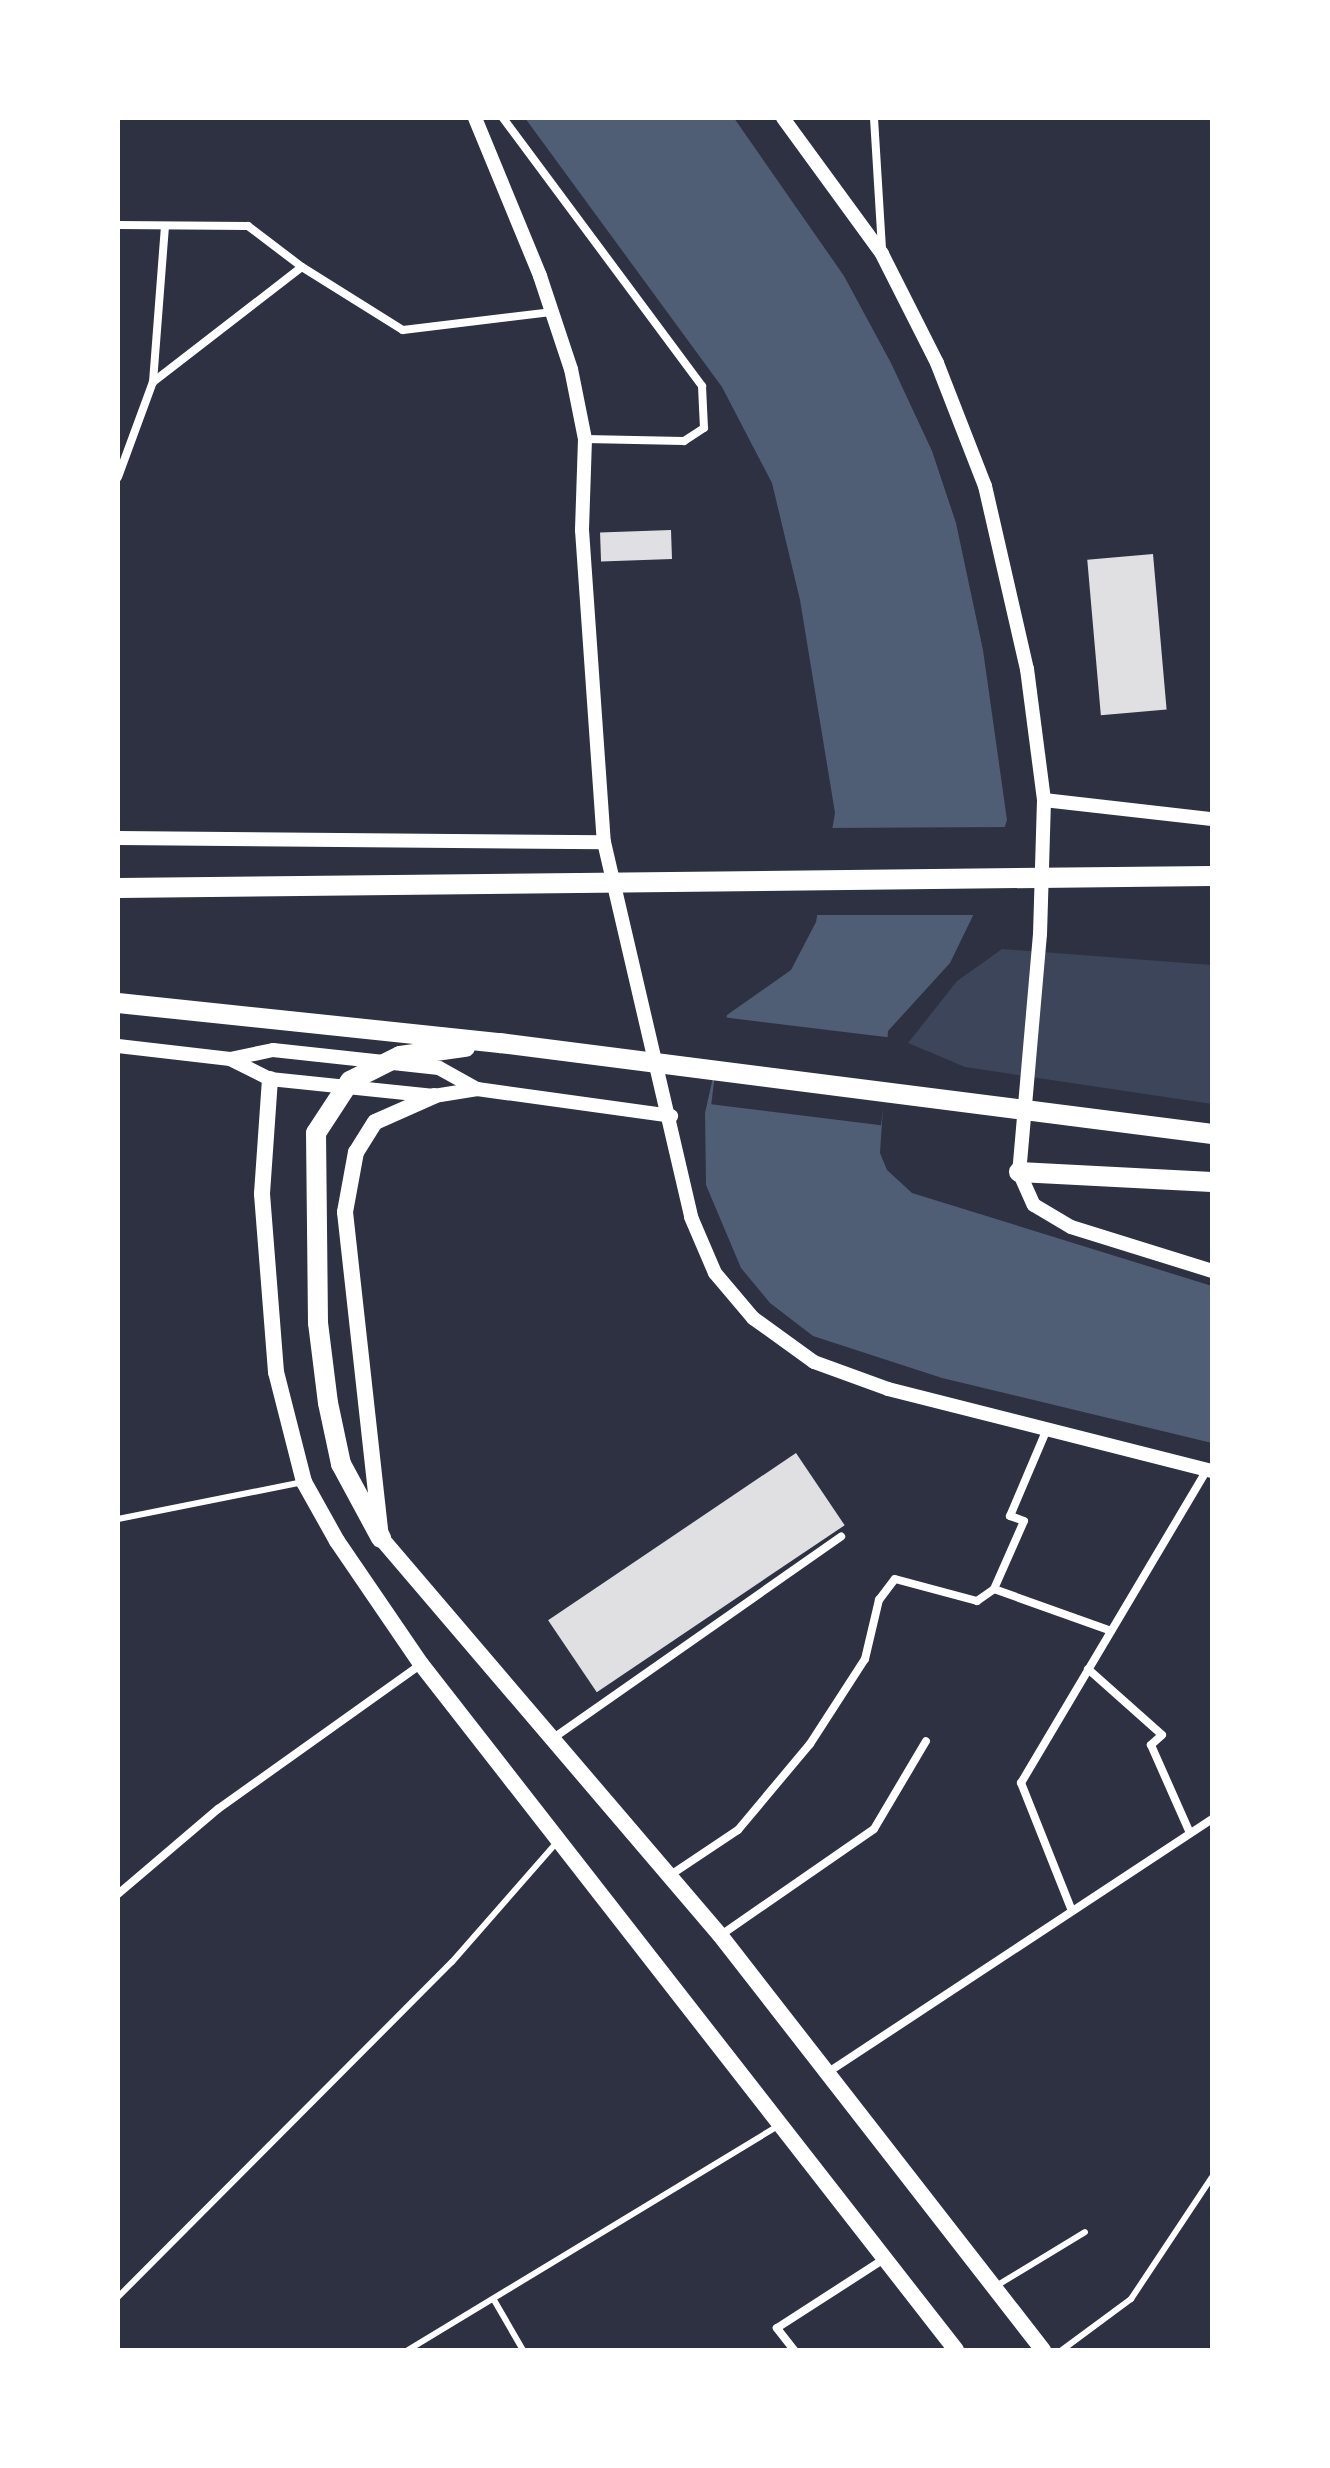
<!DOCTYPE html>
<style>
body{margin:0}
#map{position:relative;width:1330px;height:2468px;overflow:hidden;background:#2d3142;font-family:Roboto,sans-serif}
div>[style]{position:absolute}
.green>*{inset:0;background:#3c4559}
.water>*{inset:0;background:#4f5d75}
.pier>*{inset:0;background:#2d3142;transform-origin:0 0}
.building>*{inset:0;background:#e0e0e3;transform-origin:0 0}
.service>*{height:6px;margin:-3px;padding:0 3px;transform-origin:3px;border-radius:3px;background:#fff}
.minor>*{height:8px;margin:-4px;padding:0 4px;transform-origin:4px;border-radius:4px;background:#fff}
.tertiary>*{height:14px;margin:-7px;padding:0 7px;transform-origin:7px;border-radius:7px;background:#fff}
.secondary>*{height:16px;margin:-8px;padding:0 8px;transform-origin:8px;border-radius:8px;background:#fff}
.primary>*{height:20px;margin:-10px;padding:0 10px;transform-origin:10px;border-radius:10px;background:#fff}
span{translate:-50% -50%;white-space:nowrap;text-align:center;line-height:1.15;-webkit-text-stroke:8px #fff;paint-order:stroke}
.frame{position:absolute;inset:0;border:120px solid #fff;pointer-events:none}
</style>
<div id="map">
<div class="green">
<i style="clip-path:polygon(1002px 949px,1212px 965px,1212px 1104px,965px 1067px,908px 1043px,957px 981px)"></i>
</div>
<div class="water">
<i style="clip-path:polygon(525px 118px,734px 118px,844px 276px,891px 363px,932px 451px,956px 523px,983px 650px,1007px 820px,983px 895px,950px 963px,888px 1031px,880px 1153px,887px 1170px,912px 1193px,1212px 1286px,1212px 1443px,942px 1378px,813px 1336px,770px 1303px,741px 1268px,706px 1185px,705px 1113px,727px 1015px,791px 970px,816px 922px,835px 813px,800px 600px,772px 483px,722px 387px)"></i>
</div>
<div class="pier">
<i style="clip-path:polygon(1009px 827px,978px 915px,813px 915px,828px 828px)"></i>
<i style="left:722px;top:1017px;width:171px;height:88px;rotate:7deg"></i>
</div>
<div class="building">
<i style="left:671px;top:530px;width:29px;height:71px;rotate:88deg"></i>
<i style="left:1153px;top:554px;width:156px;height:66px;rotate:85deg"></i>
<i style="left:796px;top:1453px;width:87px;height:299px;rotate:56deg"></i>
</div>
<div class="service">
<i style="left:118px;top:1519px;width:190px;rotate:-11.3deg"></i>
<i style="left:996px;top:2286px;width:104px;rotate:-31.2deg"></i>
<i style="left:118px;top:2297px;width:473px;rotate:-45.1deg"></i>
<i style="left:452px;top:1962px;width:159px;rotate:-48.8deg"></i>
<i style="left:494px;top:2300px;width:58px;rotate:59.9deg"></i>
<i style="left:408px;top:2350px;width:433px;rotate:-31.2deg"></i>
<i style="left:1062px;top:2350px;width:86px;rotate:-36.5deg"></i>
<i style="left:1131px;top:2299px;width:146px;rotate:-56.4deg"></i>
</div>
<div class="minor">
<i style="left:503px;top:118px;width:334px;rotate:53.4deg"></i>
<i style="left:702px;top:386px;width:42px;rotate:87.3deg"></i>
<i style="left:704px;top:428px;width:24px;rotate:147deg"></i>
<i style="left:684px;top:441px;width:99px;rotate:-178.8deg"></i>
<i style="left:874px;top:118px;width:131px;rotate:86.5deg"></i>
<i style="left:118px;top:225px;width:130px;rotate:0.4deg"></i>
<i style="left:248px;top:226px;width:68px;rotate:37.2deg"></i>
<i style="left:302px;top:267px;width:119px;rotate:32deg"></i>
<i style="left:403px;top:330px;width:149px;rotate:-6.9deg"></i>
<i style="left:153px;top:382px;width:188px;rotate:-37.7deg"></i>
<i style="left:118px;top:477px;width:101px;rotate:-69.8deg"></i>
<i style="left:153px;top:382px;width:155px;rotate:-85.6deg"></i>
<i style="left:994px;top:1589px;width:124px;rotate:19.7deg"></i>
<i style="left:1088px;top:1669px;width:99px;rotate:41.7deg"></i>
<i style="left:1162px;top:1735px;width:15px;rotate:138deg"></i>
<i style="left:1151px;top:1745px;width:96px;rotate:66.1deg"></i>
<i style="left:552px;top:1739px;width:353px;rotate:-35deg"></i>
<i style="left:669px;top:1876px;width:83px;rotate:-33.7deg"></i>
<i style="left:738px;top:1830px;width:112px;rotate:-50.1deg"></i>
<i style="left:810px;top:1744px;width:101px;rotate:-57.1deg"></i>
<i style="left:865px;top:1659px;width:61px;rotate:-76.7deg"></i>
<i style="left:879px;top:1600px;width:26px;rotate:-53deg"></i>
<i style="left:895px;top:1579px;width:85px;rotate:15deg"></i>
<i style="left:977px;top:1601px;width:21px;rotate:-35deg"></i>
<i style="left:994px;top:1589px;width:74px;rotate:-66.2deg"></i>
<i style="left:1024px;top:1521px;width:15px;rotate:-160deg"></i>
<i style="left:1010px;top:1516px;width:92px;rotate:-67deg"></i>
<i style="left:118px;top:1894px;width:131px;rotate:-40.4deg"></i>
<i style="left:218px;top:1809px;width:249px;rotate:-35.5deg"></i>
<i style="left:1072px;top:1911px;width:138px;rotate:-111.7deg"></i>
<i style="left:1021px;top:1783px;width:364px;rotate:-59.3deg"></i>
<i style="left:721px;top:1935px;width:186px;rotate:-34.7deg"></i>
<i style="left:874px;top:1829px;width:102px;rotate:-59.4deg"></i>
<i style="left:830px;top:2071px;width:458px;rotate:-33.4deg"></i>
<i style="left:794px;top:2350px;width:28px;rotate:-128deg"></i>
<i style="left:777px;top:2328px;width:127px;rotate:-32.8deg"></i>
</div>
<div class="tertiary">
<i style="left:475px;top:118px;width:171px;rotate:67.6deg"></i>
<i style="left:540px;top:276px;width:98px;rotate:71.6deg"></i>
<i style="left:571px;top:369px;width:71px;rotate:78.7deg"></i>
<i style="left:585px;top:439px;width:91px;rotate:91.9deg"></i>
<i style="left:582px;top:530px;width:313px;rotate:86deg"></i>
<i style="left:604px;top:842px;width:385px;rotate:76.9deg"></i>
<i style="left:691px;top:1217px;width:61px;rotate:66.8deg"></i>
<i style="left:715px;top:1273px;width:59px;rotate:49.8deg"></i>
<i style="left:753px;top:1318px;width:75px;rotate:35.8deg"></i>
<i style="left:814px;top:1362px;width:79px;rotate:20deg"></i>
<i style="left:888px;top:1389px;width:334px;rotate:14.2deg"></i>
<i style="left:783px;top:118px;width:168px;rotate:53.9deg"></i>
<i style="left:882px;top:254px;width:122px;rotate:63.2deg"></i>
<i style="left:937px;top:363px;width:132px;rotate:68.7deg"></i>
<i style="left:985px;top:486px;width:188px;rotate:77.1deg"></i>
<i style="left:1027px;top:669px;width:132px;rotate:82.6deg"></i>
<i style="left:1044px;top:800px;width:134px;rotate:91.7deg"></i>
<i style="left:1040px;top:934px;width:239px;rotate:95deg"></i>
<i style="left:1019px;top:1172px;width:36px;rotate:66deg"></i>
<i style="left:1034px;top:1205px;width:43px;rotate:30.7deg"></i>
<i style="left:1071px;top:1227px;width:148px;rotate:17.3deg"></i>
<i style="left:1044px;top:800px;width:169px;rotate:6.5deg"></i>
<i style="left:118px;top:838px;width:486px;rotate:0.5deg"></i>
<i style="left:118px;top:1046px;width:113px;rotate:6.6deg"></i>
<i style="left:230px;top:1059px;width:45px;rotate:26.6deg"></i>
<i style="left:270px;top:1079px;width:165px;rotate:5.9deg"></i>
<i style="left:434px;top:1096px;width:44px;rotate:-9.2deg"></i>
<i style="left:477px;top:1089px;width:196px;rotate:7.9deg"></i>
<i style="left:230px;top:1059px;width:44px;rotate:-11.8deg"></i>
<i style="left:273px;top:1050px;width:167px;rotate:6.2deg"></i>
<i style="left:439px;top:1068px;width:43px;rotate:28.9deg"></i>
</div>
<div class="secondary">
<i style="left:270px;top:1079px;width:115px;rotate:94deg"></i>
<i style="left:262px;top:1194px;width:179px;rotate:85.5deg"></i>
<i style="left:276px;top:1372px;width:114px;rotate:75.7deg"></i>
<i style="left:304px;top:1482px;width:68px;rotate:60.8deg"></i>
<i style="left:337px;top:1541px;width:149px;rotate:55.7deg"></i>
<i style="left:421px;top:1664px;width:870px;rotate:52.05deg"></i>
<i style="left:434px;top:1096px;width:64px;rotate:156.2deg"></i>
<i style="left:375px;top:1122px;width:36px;rotate:122deg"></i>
<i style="left:356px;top:1152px;width:61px;rotate:100.4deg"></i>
<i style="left:345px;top:1212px;width:328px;rotate:83.7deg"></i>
<i style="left:381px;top:1538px;width:522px;rotate:49.51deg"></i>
<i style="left:720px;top:1935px;width:526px;rotate:52.11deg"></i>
</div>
<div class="primary">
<i style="left:118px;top:888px;width:1094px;rotate:-0.63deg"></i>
<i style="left:118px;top:1003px;width:384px;rotate:6deg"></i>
<i style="left:500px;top:1043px;width:718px;rotate:7.28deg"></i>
<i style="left:1019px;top:1172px;width:193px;rotate:3deg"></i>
<i style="left:381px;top:1538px;width:84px;rotate:-118.4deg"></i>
<i style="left:341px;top:1464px;width:62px;rotate:-102deg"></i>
<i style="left:328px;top:1403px;width:81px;rotate:-97.1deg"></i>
<i style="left:318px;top:1323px;width:190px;rotate:-90.6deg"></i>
<i style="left:316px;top:1133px;width:62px;rotate:-56.8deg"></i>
<i style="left:350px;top:1081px;width:56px;rotate:-26.6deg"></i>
<i style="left:400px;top:1056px;width:66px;rotate:-7.9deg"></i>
</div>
<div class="frame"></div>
</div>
